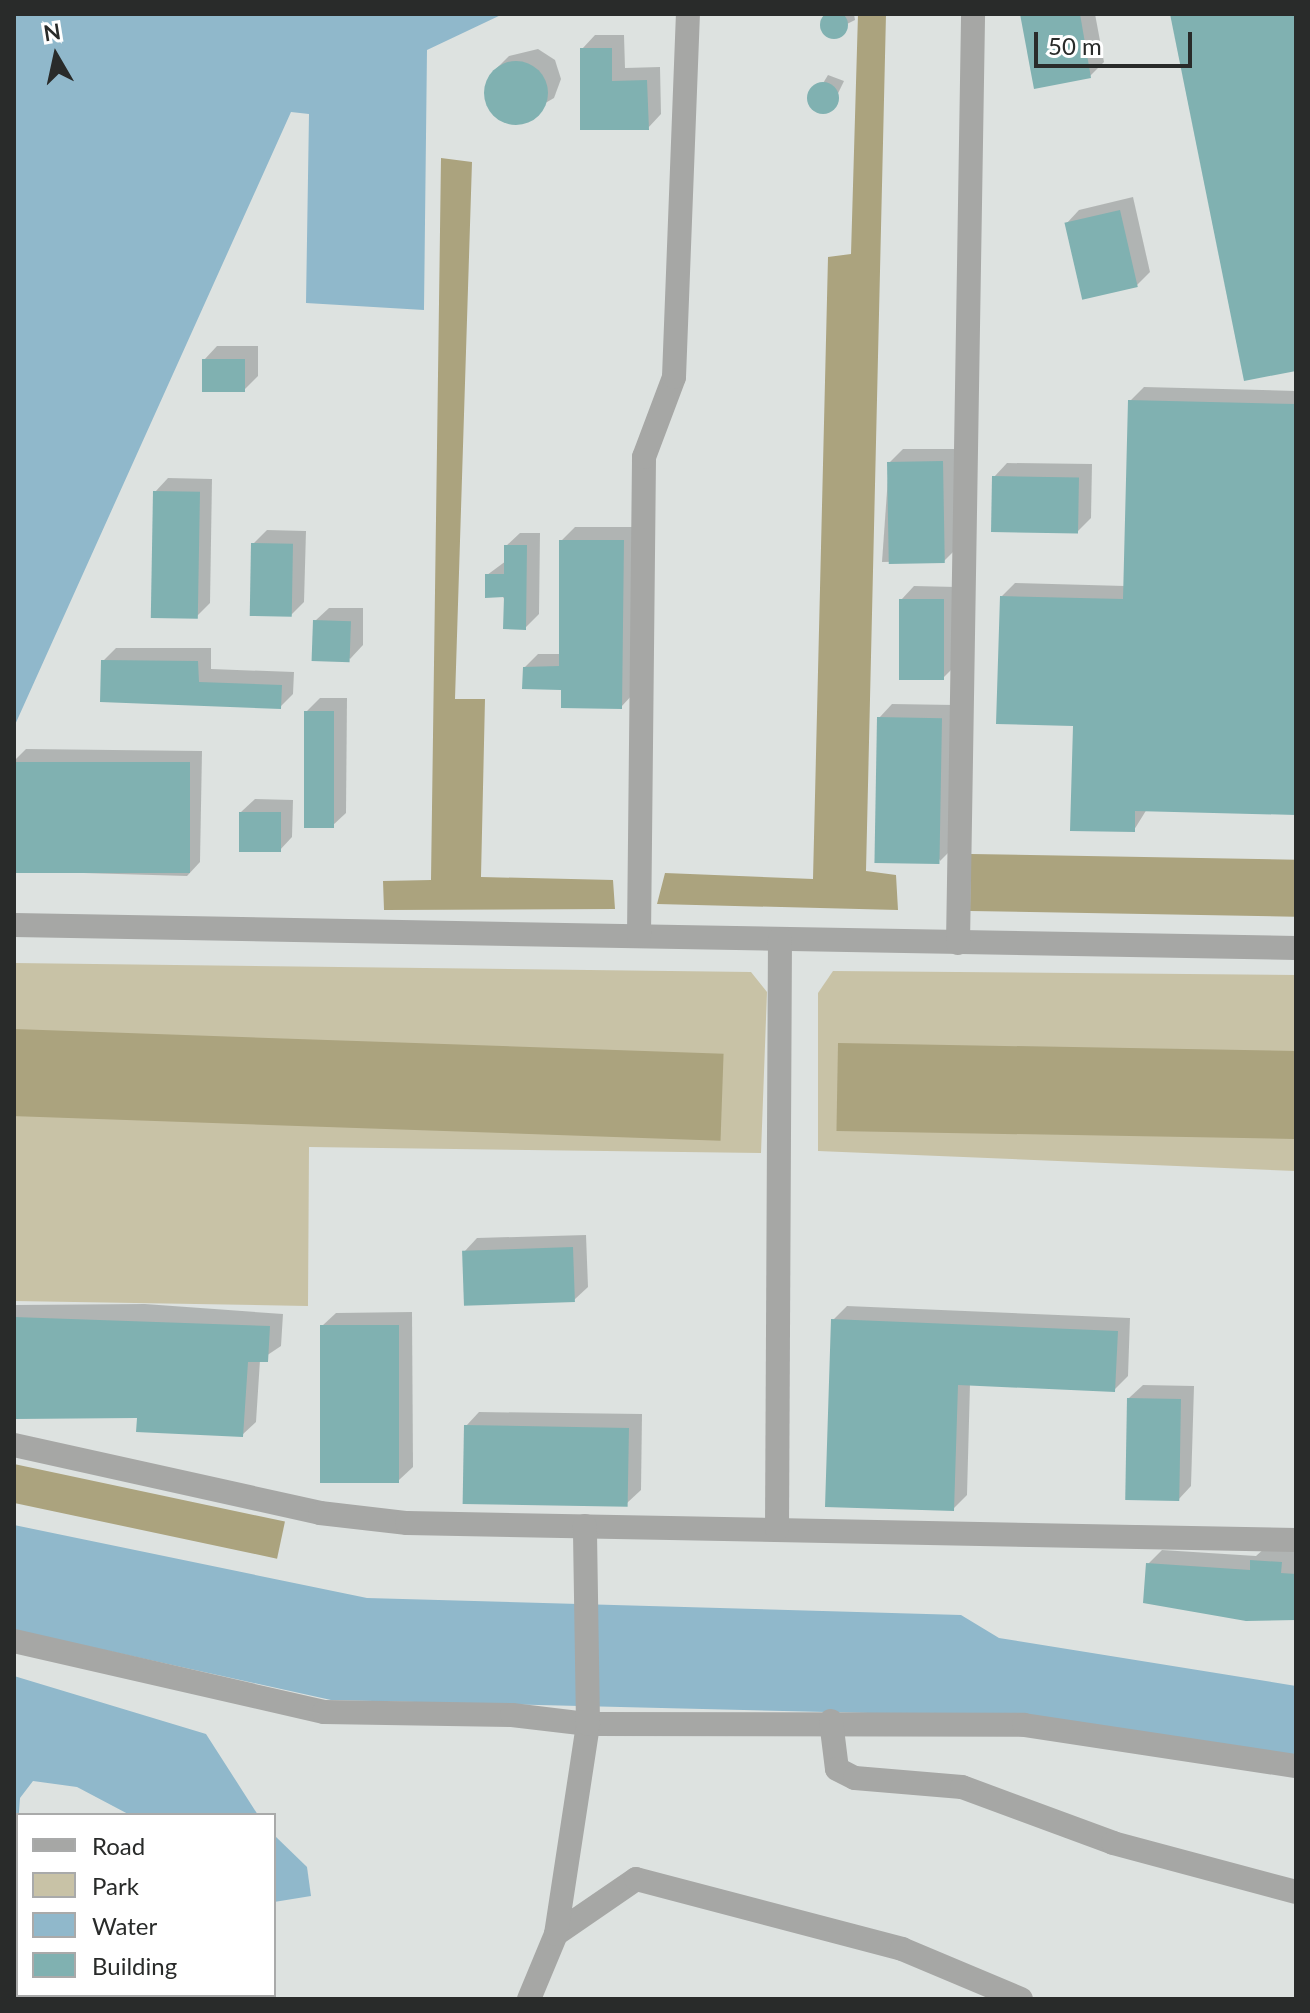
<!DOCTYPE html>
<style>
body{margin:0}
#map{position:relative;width:1310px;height:2013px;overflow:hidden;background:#dde2e0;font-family:Lato,sans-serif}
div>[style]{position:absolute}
.green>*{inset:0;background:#c8c2a6}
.forest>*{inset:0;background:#aba37e;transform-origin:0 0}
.water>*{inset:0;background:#90b8cb}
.shadow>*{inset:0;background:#0003}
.building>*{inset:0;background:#80b1b1;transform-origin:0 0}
.round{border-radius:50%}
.minor>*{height:24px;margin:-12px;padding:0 12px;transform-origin:12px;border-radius:12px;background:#a6a7a5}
span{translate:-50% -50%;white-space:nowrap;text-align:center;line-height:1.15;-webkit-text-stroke:6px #fff;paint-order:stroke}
.frame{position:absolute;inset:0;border:16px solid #292b2a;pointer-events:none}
.legend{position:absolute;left:16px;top:1813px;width:260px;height:184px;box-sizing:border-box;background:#fff;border:2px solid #a9aaaa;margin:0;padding:10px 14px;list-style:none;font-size:24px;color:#292b2a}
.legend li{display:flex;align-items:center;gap:16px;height:40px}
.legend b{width:40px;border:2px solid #a9aaaa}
.north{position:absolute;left:16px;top:16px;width:80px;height:80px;-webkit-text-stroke:6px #fff;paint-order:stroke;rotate:351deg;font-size:22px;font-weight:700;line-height:32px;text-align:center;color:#292b2a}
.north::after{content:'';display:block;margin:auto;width:28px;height:36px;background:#292b2a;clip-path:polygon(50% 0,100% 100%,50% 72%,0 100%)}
.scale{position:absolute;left:1034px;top:32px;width:158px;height:36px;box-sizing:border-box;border:4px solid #292b2a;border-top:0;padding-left:10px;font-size:24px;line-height:28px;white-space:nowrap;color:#292b2a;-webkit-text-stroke:6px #fff;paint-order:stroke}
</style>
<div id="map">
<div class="green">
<i style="clip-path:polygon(14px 963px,751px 972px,767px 992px,761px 1153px,309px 1147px,308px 1306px,14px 1301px)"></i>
<i style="clip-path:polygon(833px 971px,1296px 975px,1296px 1171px,818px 1151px,818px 993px)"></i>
</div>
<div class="forest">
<i style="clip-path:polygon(858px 14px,886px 14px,866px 871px,896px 875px,898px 910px,657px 904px,665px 873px,813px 879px,828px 257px,851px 254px)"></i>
<i style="clip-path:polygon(441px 158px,472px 162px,455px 699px,485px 699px,481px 877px,613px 880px,615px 909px,384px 910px,383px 881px,431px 880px)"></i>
<i style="left:971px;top:854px;width:325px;height:57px;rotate:1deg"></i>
<i style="left:14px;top:1029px;width:710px;height:87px;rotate:2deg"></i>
<i style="left:838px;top:1043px;width:458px;height:88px;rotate:1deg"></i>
<i style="left:14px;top:1464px;width:277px;height:38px;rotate:12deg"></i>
</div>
<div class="water">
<i style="clip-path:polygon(14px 14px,503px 14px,427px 50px,424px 310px,306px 303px,309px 114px,291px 112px,14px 727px)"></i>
<i style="clip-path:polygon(14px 1525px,367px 1598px,961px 1615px,999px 1638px,1296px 1686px,1296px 1755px,1037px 1717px,331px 1700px,14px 1630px)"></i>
<i style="clip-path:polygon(14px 1676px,206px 1734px,258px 1815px,130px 1815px,77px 1787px,33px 1781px,20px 1798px,14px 1878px)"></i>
<i style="clip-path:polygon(274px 1835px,307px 1867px,311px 1896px,274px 1902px)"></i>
</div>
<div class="shadow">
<i style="clip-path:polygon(827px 14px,854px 14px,855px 20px,827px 34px)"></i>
<i style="clip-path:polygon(1022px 14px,1095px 14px,1104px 62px,1090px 76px)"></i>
<i style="clip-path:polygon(595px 35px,624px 35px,625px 68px,660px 67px,661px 114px,648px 128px,582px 49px)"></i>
<i style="clip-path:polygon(538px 49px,555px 60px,561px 79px,554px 98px,511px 123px,494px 115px,486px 87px,495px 70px,509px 56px)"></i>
<i style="clip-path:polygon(828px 75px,844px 81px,830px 110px,811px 103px)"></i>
<i style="clip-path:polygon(1133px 197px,1150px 272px,1137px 285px,1066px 224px,1079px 210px)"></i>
<i style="clip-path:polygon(217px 346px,258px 346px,258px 376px,244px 390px,204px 360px)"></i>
<i style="clip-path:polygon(1144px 387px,1296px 391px,1296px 813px,1147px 809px,1134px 830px,1002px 596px,1015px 583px,1125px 586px,1130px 401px)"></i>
<i style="clip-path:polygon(903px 449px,956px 449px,957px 548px,944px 561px,882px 562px,889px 463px)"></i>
<i style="clip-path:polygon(1007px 463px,1092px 464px,1091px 518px,1078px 531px,994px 477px)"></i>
<i style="clip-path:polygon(168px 478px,212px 479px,210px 603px,196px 617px,155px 492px)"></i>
<i style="clip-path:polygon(575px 527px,636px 527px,634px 693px,621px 707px,525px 667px,538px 654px,561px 654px,561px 541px)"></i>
<i style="clip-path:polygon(267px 530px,306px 531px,304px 602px,291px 615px,253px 544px)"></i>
<i style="clip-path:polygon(520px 533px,540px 533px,539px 614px,525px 628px,487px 575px,506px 561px,506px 546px)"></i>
<i style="clip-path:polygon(914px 586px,957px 587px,956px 665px,942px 679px,901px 600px)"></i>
<i style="clip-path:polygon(329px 608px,363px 608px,363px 645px,350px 659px,315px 621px)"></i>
<i style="clip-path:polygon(116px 648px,211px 648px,211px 669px,294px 672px,293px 694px,280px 707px,103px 661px)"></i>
<i style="clip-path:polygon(320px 698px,347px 698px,346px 813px,332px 826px,306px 712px)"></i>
<i style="clip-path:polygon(892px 704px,955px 705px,954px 847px,940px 861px,879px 718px)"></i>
<i style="clip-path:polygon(26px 749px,202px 751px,200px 862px,187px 876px,14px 871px,14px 761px)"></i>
<i style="clip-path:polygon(255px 799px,293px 800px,292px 837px,279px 851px,241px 812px)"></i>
<i style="clip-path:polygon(586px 1235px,588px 1287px,574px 1300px,464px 1252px,477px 1238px)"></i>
<i style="clip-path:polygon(145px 1304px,283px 1314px,281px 1346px,260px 1360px,256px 1422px,242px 1435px,139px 1416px,14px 1417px,14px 1305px)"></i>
<i style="clip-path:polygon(847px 1306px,1130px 1318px,1128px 1376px,1114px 1390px,970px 1384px,967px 1495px,953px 1509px,833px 1320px)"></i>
<i style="clip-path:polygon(412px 1312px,413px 1467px,399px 1480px,322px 1326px,336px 1313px)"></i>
<i style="clip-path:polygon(1143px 1385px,1194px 1386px,1191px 1486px,1178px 1500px,1129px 1398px)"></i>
<i style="clip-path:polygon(479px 1412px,642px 1414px,641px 1490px,627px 1503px,466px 1426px)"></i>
<i style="clip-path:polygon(1266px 1547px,1294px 1549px,1296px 1620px,1148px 1564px,1162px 1550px,1256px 1556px)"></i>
</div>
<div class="building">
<i class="round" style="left:820px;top:11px;width:28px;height:28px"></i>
<i style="clip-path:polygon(1020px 14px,1080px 14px,1091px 78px,1034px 89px)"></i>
<i style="clip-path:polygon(1170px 14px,1296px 14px,1296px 371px,1244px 381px)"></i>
<i style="clip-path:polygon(580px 48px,612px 48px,612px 81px,647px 80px,649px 130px,580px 130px)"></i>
<i class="round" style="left:484px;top:61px;width:64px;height:64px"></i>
<i class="round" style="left:807px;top:82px;width:32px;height:32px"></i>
<i style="left:1120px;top:210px;width:79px;height:57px;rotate:77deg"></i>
<i style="left:202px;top:359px;width:43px;height:33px"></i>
<i style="clip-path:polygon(1128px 400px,1296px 404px,1296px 815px,1135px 811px,1135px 832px,1070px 831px,1073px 726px,996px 724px,1000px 596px,1123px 599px)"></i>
<i style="left:943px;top:461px;width:102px;height:56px;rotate:89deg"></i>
<i style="left:992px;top:476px;width:87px;height:56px;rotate:1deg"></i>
<i style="left:153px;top:491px;width:47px;height:127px;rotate:1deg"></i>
<i style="clip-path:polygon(559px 540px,624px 540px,622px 709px,561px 708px,561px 690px,522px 689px,523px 667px,559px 666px)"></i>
<i style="left:251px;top:543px;width:42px;height:73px;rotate:1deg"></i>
<i style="clip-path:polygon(504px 545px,527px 545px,526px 630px,503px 629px,504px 597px,485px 598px,485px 574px,504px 574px)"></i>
<i style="left:899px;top:599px;width:45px;height:81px"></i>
<i style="left:313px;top:620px;width:38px;height:41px;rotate:2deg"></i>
<i style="clip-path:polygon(101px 660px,198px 661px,199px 682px,282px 685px,281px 709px,100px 702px)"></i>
<i style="left:304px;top:711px;width:30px;height:117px"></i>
<i style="left:877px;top:717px;width:65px;height:146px;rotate:1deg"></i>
<i style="left:14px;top:762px;width:176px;height:111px"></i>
<i style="left:239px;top:812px;width:42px;height:40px"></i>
<i style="left:573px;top:1247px;width:55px;height:111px;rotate:88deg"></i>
<i style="clip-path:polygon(14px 1317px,270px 1326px,268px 1362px,248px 1362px,243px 1437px,136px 1432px,137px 1418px,14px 1419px)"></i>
<i style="clip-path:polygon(831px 1319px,1118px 1331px,1115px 1392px,958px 1385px,954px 1511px,825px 1507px)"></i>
<i style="left:320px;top:1325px;width:79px;height:158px"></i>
<i style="left:1127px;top:1398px;width:54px;height:102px;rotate:1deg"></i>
<i style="left:464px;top:1425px;width:165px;height:79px;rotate:1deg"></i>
<i style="clip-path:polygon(1250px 1560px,1282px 1562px,1281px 1573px,1296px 1574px,1296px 1620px,1246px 1621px,1143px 1603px,1146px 1563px,1250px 1570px)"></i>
</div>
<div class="minor">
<i style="left:14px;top:925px;width:1282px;rotate:1.03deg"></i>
<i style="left:639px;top:936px;width:479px;rotate:-89.4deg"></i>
<i style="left:644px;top:457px;width:85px;rotate:-69.4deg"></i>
<i style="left:674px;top:377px;width:363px;rotate:-87.8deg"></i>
<i style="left:958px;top:943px;width:929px;rotate:-89.07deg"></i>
<i style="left:14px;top:1445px;width:313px;rotate:12.5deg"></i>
<i style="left:320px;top:1513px;width:88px;rotate:6.6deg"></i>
<i style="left:407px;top:1523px;width:889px;rotate:1.1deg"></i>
<i style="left:777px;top:1529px;width:590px;rotate:-89.71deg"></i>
<i style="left:14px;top:1641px;width:318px;rotate:12.9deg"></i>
<i style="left:324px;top:1712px;width:188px;rotate:0.9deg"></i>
<i style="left:512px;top:1715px;width:77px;rotate:6.8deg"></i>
<i style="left:588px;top:1724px;width:436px;rotate:0.1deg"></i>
<i style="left:1024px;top:1725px;width:275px;rotate:8.6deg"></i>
<i style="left:831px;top:1721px;width:48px;rotate:82.9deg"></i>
<i style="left:837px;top:1769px;width:20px;rotate:27deg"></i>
<i style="left:855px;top:1778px;width:107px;rotate:4.8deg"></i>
<i style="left:962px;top:1787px;width:161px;rotate:20.3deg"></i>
<i style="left:1113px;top:1843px;width:189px;rotate:15deg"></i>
<i style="left:556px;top:1934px;width:97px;rotate:-34.5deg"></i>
<i style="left:636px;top:1879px;width:275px;rotate:14.7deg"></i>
<i style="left:902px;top:1949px;width:129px;rotate:22.8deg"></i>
<i style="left:529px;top:1999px;width:70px;rotate:-67.4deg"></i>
<i style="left:556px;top:1934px;width:212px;rotate:-81.3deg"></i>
<i style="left:588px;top:1724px;width:198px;rotate:-90.9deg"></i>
</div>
<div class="frame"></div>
<ul class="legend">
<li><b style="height:10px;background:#a6a7a5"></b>Road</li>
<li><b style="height:22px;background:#c8c2a6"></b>Park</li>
<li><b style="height:22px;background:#90b8cb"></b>Water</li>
<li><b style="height:22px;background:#80b1b1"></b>Building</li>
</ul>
<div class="north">N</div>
<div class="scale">50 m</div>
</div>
